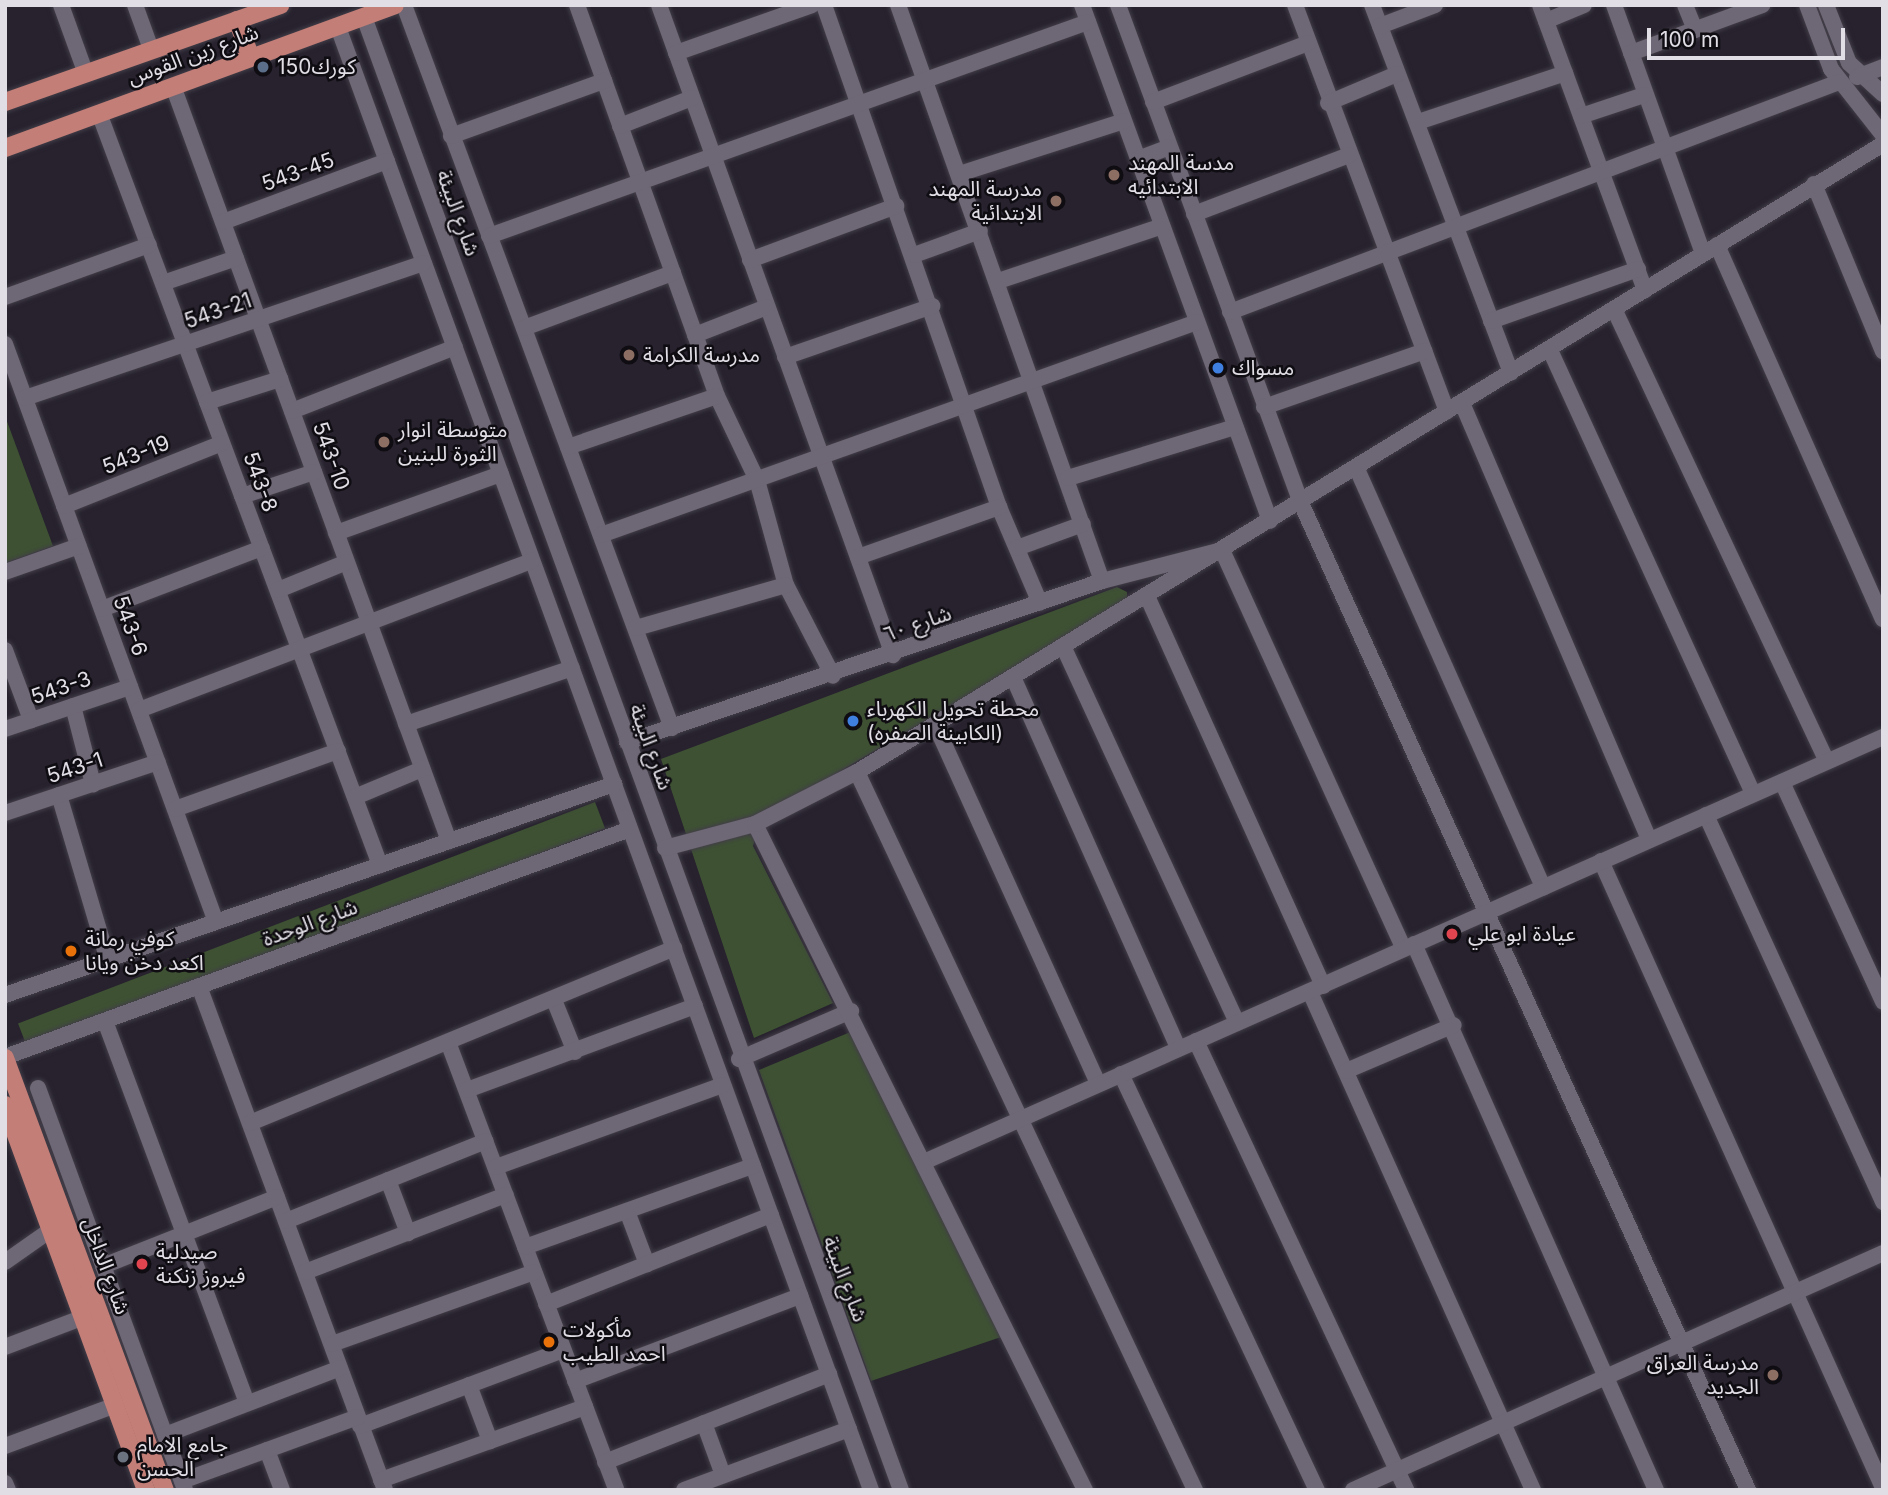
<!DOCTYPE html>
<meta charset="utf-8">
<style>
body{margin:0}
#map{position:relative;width:1888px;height:1495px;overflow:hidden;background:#27222e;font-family:Inter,"Noto Sans Arabic",sans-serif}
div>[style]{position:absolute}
.green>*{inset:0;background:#3e5233;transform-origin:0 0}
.roads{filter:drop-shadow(0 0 2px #423e48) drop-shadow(0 0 2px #423e48)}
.minor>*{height:16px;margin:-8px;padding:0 8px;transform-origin:8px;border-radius:8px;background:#6e6775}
.major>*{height:18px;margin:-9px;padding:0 9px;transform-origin:9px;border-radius:9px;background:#c37e77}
.dots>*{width:19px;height:19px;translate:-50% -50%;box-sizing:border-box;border:4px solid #0f0c12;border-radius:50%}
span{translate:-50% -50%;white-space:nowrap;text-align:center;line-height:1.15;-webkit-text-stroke:5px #0f0c12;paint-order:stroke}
.street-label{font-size:21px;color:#e1dee6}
.poi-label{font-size:21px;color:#e1dee6}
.left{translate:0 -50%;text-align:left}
.right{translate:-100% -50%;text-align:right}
.frame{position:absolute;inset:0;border:7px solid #e1dee6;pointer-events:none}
.scale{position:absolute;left:1647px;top:28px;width:198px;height:32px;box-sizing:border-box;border:4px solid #e1dee6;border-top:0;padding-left:9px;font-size:21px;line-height:24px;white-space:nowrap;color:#e1dee6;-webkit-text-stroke:5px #0f0c12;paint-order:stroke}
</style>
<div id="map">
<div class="green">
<i style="clip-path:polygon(5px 416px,53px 546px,5px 563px)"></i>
<i style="clip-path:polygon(1117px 587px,1127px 592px,1127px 601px,761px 818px,753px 846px,833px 1003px,754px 1038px,661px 759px)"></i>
<i style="left:595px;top:802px;width:28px;height:618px;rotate:69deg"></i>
<i style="clip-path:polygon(860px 1028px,1010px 1334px,871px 1381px,759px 1070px)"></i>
</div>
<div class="roads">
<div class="minor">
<i style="left:61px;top:5px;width:73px;rotate:70.1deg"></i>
<i style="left:135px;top:5px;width:47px;rotate:70deg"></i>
<i style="left:404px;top:5px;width:771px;rotate:69.66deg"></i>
<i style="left:577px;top:5px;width:415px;rotate:70.3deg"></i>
<i style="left:717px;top:396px;width:93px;rotate:64.5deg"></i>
<i style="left:757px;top:480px;width:109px;rotate:74.6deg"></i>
<i style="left:786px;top:585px;width:102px;rotate:62.7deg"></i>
<i style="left:659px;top:5px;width:691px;rotate:70.2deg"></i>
<i style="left:824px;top:5px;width:532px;rotate:70.78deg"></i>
<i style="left:999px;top:507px;width:104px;rotate:66.9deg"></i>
<i style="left:898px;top:5px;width:611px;rotate:70.5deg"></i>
<i style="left:1082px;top:5px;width:549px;rotate:69.98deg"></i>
<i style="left:1118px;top:5px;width:531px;rotate:69.82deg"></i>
<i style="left:1301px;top:503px;width:1084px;rotate:65.63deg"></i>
<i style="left:1295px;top:5px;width:434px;rotate:69.5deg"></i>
<i style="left:1372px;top:5px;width:393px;rotate:69.3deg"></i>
<i style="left:1540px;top:5px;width:304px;rotate:69.8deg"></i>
<i style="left:1614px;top:5px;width:264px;rotate:70.3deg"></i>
<i style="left:1685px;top:5px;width:27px;rotate:68deg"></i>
<i style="left:1807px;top:5px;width:68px;rotate:69.4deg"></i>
<i style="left:1831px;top:69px;width:84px;rotate:51.8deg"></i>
<i style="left:1826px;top:5px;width:62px;rotate:68.4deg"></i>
<i style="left:1849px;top:63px;width:46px;rotate:42.4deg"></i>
<i style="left:364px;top:17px;width:1568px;rotate:69.97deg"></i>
<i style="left:1546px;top:21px;width:41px;rotate:-22.8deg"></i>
<i style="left:1380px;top:26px;width:59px;rotate:-20.9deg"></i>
<i style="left:338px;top:27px;width:1557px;rotate:69.98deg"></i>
<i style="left:676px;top:53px;width:144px;rotate:-19.4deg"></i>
<i style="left:1631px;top:53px;width:140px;rotate:-20.1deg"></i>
<i style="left:1857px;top:77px;width:28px;rotate:-21deg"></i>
<i style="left:173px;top:86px;width:804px;rotate:69.92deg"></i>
<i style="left:1153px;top:102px;width:166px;rotate:-20.8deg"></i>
<i style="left:1328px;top:103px;width:75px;rotate:-22.8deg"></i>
<i style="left:99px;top:113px;width:803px;rotate:69.51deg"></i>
<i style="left:1581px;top:116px;width:66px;rotate:-18.4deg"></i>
<i style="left:1418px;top:122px;width:155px;rotate:-18.4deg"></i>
<i style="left:620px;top:126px;width:77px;rotate:-21.3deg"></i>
<i style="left:451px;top:136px;width:163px;rotate:-19.8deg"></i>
<i style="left:1138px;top:159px;width:33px;rotate:-21deg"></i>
<i style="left:959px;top:174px;width:173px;rotate:-17.8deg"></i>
<i style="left:1814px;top:184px;width:181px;rotate:67.6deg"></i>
<i style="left:1194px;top:214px;width:166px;rotate:-20.8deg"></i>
<i style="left:223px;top:222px;width:175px;rotate:-20.4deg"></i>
<i style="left:489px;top:236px;width:636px;rotate:-19.66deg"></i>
<i style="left:1717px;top:245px;width:409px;rotate:66.1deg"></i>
<i style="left:914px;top:255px;width:70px;rotate:-20deg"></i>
<i style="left:750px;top:260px;width:156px;rotate:-20.3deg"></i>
<i style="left:998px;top:281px;width:173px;rotate:-18.5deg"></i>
<i style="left:163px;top:283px;width:77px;rotate:-18.9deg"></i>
<i style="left:5px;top:297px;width:153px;rotate:-19.9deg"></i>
<i style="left:1614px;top:309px;width:500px;rotate:64.8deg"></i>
<i style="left:1230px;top:312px;width:651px;rotate:-20.69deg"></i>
<i style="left:1491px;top:321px;width:156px;rotate:-19.5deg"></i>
<i style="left:524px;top:328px;width:159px;rotate:-20.3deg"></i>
<i style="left:695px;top:335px;width:77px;rotate:-21.3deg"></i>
<i style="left:5px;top:344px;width:615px;rotate:69.95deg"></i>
<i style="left:1550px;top:350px;width:488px;rotate:65.4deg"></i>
<i style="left:785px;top:357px;width:156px;rotate:-19.1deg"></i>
<i style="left:25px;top:398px;width:421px;rotate:-18.7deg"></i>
<i style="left:207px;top:402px;width:77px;rotate:-17.5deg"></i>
<i style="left:1462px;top:403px;width:475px;rotate:66.8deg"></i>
<i style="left:1264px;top:407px;width:170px;rotate:-19.2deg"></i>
<i style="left:292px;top:411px;width:175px;rotate:-21.4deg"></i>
<i style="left:568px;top:447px;width:157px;rotate:-18.9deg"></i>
<i style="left:1357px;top:469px;width:458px;rotate:66deg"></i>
<i style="left:1068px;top:478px;width:175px;rotate:-17deg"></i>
<i style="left:242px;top:496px;width:76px;rotate:-18.4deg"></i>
<i style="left:64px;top:506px;width:170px;rotate:-21.7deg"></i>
<i style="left:336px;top:533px;width:175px;rotate:-19.7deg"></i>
<i style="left:601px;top:535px;width:633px;rotate:-19.67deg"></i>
<i style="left:1017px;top:548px;width:70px;rotate:-20deg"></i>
<i style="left:858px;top:557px;width:150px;rotate:-19.5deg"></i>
<i style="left:5px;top:572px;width:78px;rotate:-19.4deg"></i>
<i style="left:278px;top:590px;width:74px;rotate:-22.1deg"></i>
<i style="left:1147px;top:596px;width:428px;rotate:65.7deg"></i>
<i style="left:102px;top:609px;width:171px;rotate:-20.9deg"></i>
<i style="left:636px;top:628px;width:156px;rotate:-16deg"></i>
<i style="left:1063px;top:646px;width:415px;rotate:65.2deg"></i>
<i style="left:5px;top:650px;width:75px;rotate:69.6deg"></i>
<i style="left:1013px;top:677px;width:407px;rotate:66deg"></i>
<i style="left:73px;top:706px;width:81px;rotate:75.6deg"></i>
<i style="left:139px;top:710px;width:420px;rotate:-20.8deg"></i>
<i style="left:406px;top:724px;width:175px;rotate:-18.6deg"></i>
<i style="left:935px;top:724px;width:395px;rotate:65.6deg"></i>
<i style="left:5px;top:729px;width:132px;rotate:-18.6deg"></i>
<i style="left:627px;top:742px;width:502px;rotate:-18.72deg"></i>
<i style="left:1102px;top:581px;width:124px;rotate:-14.5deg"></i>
<i style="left:1222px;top:550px;width:437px;rotate:65.5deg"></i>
<i style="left:857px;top:772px;width:794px;rotate:64.79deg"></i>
<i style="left:1782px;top:782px;width:242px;rotate:65.3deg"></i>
<i style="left:59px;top:795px;width:172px;rotate:73.5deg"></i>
<i style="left:355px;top:797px;width:73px;rotate:-22.7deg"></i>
<i style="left:175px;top:809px;width:173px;rotate:-19.6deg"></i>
<i style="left:5px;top:813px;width:161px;rotate:-18.4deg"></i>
<i style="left:1706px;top:815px;width:426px;rotate:65.4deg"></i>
<i style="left:665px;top:848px;width:93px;rotate:-14.9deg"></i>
<i style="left:1601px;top:861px;width:687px;rotate:65.78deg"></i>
<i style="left:1414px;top:944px;width:597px;rotate:66.1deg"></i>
<i style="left:199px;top:986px;width:537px;rotate:69.74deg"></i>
<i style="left:1310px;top:992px;width:546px;rotate:65.88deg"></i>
<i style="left:5px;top:995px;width:645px;rotate:-19.11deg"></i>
<i style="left:554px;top:1000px;width:56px;rotate:68deg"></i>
<i style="left:105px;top:1021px;width:405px;rotate:69.6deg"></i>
<i style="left:1196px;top:1041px;width:496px;rotate:64.9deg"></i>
<i style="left:448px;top:1042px;width:478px;rotate:69.4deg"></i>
<i style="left:5px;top:1057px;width:665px;rotate:-20.04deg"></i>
<i style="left:739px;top:1059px;width:122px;rotate:-23.2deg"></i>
<i style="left:1346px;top:1071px;width:117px;rotate:-23.1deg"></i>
<i style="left:1121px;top:1074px;width:460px;rotate:64.8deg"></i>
<i style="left:38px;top:1088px;width:428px;rotate:69.9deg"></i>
<i style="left:467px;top:1090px;width:243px;rotate:-20.2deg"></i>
<i style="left:250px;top:1123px;width:459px;rotate:-22.4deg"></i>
<i style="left:926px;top:1161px;width:1047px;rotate:-23.9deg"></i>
<i style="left:496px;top:1167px;width:241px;rotate:-19.9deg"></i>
<i style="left:388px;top:1180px;width:57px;rotate:69.3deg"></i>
<i style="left:627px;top:1211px;width:57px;rotate:69.3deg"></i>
<i style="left:286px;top:1221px;width:215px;rotate:-21.8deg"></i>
<i style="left:525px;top:1247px;width:242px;rotate:-19.6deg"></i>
<i style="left:5px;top:1262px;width:57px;rotate:-35.1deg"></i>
<i style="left:103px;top:1266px;width:187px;rotate:-21.6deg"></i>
<i style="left:305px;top:1272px;width:215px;rotate:-21deg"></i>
<i style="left:546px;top:1304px;width:242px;rotate:-21.6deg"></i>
<i style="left:332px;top:1344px;width:214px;rotate:-19.6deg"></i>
<i style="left:5px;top:1347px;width:85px;rotate:-20.8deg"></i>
<i style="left:575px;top:1381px;width:241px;rotate:-20.7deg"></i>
<i style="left:469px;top:1385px;width:60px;rotate:69.4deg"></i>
<i style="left:704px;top:1423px;width:55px;rotate:69.9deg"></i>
<i style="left:360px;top:1426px;width:217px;rotate:-20.5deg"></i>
<i style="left:165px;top:1435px;width:187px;rotate:-20.9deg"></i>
<i style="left:5px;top:1446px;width:118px;rotate:-20.3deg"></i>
<i style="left:267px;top:1450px;width:43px;rotate:69.4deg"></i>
<i style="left:605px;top:1462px;width:241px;rotate:-21.4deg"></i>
<i style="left:381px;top:1480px;width:217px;rotate:-19.7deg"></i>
<i style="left:182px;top:1481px;width:187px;rotate:-20deg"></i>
<i style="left:5px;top:1483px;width:8px;rotate:67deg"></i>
<i style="left:684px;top:1490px;width:176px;rotate:-20.3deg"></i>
<i style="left:1085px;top:1490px;width:743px;rotate:-116.36deg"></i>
<i style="left:755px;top:824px;width:114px;rotate:-27deg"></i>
<i style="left:857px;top:772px;width:1203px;rotate:-31.47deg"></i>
<i style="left:1353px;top:1490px;width:581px;rotate:-24.09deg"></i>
</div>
<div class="major">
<i style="left:237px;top:20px;width:40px;rotate:69.8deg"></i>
<i style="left:5px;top:102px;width:292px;rotate:-19.4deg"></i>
<i style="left:5px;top:148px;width:415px;rotate:-20.1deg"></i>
<i style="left:5px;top:1058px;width:461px;rotate:69.7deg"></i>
<i style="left:5px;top:1105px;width:410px;rotate:69.9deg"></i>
</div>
</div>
<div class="dots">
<i style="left:263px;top:67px;background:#5c6f8a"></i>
<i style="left:1114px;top:175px;background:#8d6e63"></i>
<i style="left:1056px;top:201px;background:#8d6e63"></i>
<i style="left:629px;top:355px;background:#8d6e63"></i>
<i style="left:1218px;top:368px;background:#3f7fe0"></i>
<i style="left:384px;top:442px;background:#8d6e63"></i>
<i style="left:853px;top:721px;background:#3f7fe0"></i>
<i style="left:1452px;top:934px;background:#e0444e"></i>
<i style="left:71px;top:951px;background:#e8710a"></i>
<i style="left:142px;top:1264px;background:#e0444e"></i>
<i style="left:549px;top:1342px;background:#e8710a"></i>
<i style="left:1773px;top:1375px;background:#8d6e63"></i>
<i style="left:123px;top:1457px;background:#6b7280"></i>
</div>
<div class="street-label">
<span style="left:193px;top:55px;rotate:-20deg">شارع زين القوس</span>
<span style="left:298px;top:172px;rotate:-20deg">543-45</span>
<span style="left:458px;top:213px;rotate:70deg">شارع البيئة</span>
<span style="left:218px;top:311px;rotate:-19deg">543-21</span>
<span style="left:136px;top:455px;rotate:-22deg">543-19</span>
<span style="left:331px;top:456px;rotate:70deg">543-10</span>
<span style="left:260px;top:482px;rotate:70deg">543-8</span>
<span style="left:917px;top:624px;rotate:-19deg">شارع ٦٠</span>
<span style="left:130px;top:626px;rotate:70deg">543-6</span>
<span style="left:61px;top:688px;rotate:-19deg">543-3</span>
<span style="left:651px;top:747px;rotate:70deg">شارع البيئة</span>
<span style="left:75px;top:768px;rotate:-18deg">543-1</span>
<span style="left:310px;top:923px;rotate:-20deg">شارع الوحدة</span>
<span style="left:106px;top:1266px;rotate:70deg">شارع الداخل</span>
<span style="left:845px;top:1279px;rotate:69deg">شارع البيئة</span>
</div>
<div class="poi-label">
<span class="left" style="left:277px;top:67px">كورك150</span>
<span class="left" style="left:1128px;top:175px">مدسة المهند<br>الابتدائيه</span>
<span class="right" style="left:1042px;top:201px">مدرسة المهند<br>الابتدائية</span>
<span class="left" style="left:643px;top:355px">مدرسة الكرامة</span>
<span class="left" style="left:1232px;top:368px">مسواك</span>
<span class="left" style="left:398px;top:442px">متوسطة انوار<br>الثورة للبنين</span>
<span class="left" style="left:867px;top:721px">محطة تحويل الكهرباء<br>(الكابينة الصفره)</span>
<span class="left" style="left:1468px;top:934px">عيادة ابو علي</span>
<span class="left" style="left:85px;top:951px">كوفي رمانة<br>اكعد دخن ويانا</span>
<span class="left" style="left:156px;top:1264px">صيدلية<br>فيروز زنكنة</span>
<span class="left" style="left:563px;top:1342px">مأكولات<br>احمد الطيب</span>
<span class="right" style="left:1759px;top:1375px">مدرسة العراق<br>الجديد</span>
<span class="left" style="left:137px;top:1457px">جامع الامام<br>الحسن</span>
</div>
<div class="frame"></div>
<div class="scale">100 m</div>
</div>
